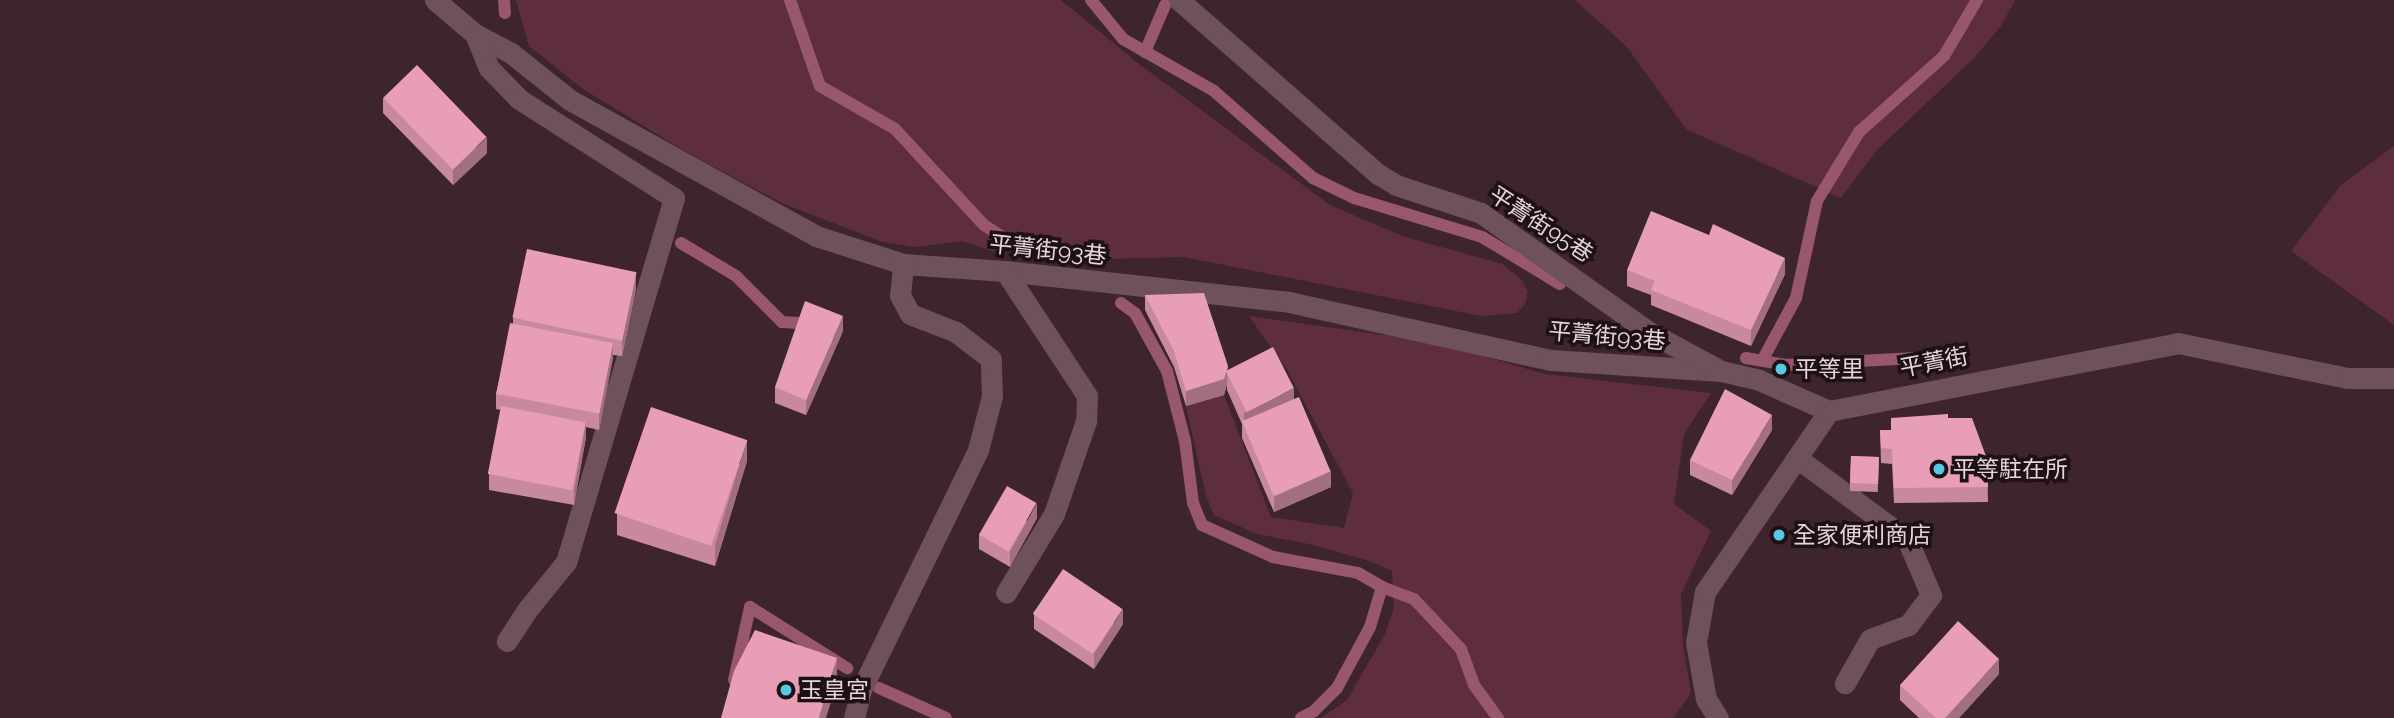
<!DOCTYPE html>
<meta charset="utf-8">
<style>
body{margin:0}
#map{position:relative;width:2394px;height:718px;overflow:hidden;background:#3e242c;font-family:Raleway,"Noto Sans TC",sans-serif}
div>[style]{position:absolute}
.green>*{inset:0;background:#5e2e3f}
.stream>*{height:12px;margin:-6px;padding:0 6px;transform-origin:6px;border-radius:6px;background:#99576d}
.minor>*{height:21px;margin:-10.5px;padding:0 10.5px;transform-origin:10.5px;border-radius:10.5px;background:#6e515a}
.wall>*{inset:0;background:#c8899d;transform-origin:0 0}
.shaded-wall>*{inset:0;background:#a26f7f}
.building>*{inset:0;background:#e89fb6;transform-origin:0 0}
.dots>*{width:19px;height:19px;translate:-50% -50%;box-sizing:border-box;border:4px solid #1d1115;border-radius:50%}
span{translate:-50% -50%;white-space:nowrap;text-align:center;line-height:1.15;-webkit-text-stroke:7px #1d1115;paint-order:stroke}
.street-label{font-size:23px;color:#e6d4d9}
.poi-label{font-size:23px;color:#e6d4d9}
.left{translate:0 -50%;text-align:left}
</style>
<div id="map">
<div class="green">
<i style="clip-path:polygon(516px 0,1061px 0,1139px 64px,1330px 205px,1402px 236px,1502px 264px,1521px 279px,1528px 292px,1525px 304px,1517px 313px,1481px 316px,1184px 257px,1107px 259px,1064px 248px,993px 251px,961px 241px,915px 247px,882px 242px,782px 203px,681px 149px,583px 89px,529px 46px)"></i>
<i style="clip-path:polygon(1575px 0,2015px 0,2001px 26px,1973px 59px,1877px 150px,1841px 198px,1686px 129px,1627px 47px)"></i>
<i style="clip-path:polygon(2394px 146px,2394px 325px,2291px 251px,2341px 185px)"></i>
<i style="clip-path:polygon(1249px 316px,1434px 342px,1545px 374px,1711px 393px,1684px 434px,1674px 504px,1711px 531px,1681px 594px,1683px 645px,1691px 693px,1674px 718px,1321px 718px,1347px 700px,1385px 634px,1394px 608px,1392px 571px,1370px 561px,1309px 544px,1257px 534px,1214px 515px,1206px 496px,1186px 406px,1224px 395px,1271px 517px,1344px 528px,1353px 493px,1287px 370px)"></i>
</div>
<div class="stream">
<i style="left:504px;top:0;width:13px;rotate:86deg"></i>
<i style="left:790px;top:0;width:91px;rotate:70.8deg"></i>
<i style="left:820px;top:86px;width:86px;rotate:29.8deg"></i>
<i style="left:895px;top:129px;width:131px;rotate:47.2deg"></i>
<i style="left:984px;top:225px;width:45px;rotate:33.3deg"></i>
<i style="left:1091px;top:0;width:50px;rotate:50.6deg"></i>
<i style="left:1123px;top:39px;width:105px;rotate:29.7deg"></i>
<i style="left:1214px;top:91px;width:132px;rotate:41.3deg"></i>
<i style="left:1313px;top:178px;width:46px;rotate:26deg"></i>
<i style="left:1354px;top:198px;width:134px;rotate:16.9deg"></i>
<i style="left:1482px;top:237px;width:91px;rotate:31.1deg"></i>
<i style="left:1145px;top:52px;width:51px;rotate:-66.9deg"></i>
<i style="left:681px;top:243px;width:64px;rotate:31deg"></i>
<i style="left:736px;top:276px;width:65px;rotate:45deg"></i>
<i style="left:782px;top:322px;width:17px;rotate:3deg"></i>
<i style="left:1121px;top:303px;width:17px;rotate:36deg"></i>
<i style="left:1135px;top:313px;width:66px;rotate:61.1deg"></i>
<i style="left:1167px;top:371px;width:72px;rotate:75.6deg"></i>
<i style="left:1185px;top:441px;width:63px;rotate:82.6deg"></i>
<i style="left:1193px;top:503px;width:24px;rotate:68deg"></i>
<i style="left:1202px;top:525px;width:78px;rotate:24.3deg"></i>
<i style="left:1273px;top:557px;width:86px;rotate:10.7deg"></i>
<i style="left:1358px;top:573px;width:28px;rotate:30deg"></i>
<i style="left:1382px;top:587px;width:34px;rotate:21deg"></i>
<i style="left:1414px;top:599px;width:69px;rotate:46.8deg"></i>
<i style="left:1461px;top:649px;width:38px;rotate:70deg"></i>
<i style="left:1474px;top:685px;width:41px;rotate:54deg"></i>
<i style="left:1746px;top:358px;width:40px;rotate:10deg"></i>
<i style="left:1785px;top:365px;width:130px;rotate:-3.1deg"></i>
<i style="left:1763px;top:359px;width:69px;rotate:-61.6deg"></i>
<i style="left:1796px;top:298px;width:99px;rotate:-77.8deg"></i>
<i style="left:1817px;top:201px;width:81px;rotate:-58.7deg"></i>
<i style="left:1859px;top:132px;width:114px;rotate:-41.8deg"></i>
<i style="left:1944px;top:56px;width:65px;rotate:-59.5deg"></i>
<i style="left:734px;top:680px;width:75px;rotate:-77.6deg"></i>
<i style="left:750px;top:607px;width:115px;rotate:32.2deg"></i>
<i style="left:879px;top:688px;width:73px;rotate:24.1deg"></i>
<i style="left:1301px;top:718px;width:15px;rotate:-28deg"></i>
<i style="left:1314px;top:711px;width:33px;rotate:-45deg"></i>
<i style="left:1337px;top:688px;width:69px;rotate:-61.6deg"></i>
<i style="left:1370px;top:627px;width:42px;rotate:-73.3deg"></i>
</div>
<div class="minor">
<i style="left:435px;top:0;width:52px;rotate:40.4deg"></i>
<i style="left:475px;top:34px;width:41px;rotate:27.8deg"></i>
<i style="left:511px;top:53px;width:75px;rotate:38.5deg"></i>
<i style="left:570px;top:100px;width:281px;rotate:28.9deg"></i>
<i style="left:816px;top:236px;width:91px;rotate:17.8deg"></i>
<i style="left:903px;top:264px;width:102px;rotate:3.9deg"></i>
<i style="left:1005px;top:271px;width:286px;rotate:6.2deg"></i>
<i style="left:1289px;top:302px;width:268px;rotate:12.5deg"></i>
<i style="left:1551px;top:360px;width:170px;rotate:3.7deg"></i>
<i style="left:1179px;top:0;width:264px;rotate:41.2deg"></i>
<i style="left:1378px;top:174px;width:21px;rotate:31deg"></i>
<i style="left:1396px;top:185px;width:89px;rotate:18.2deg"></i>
<i style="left:1481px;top:213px;width:206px;rotate:35.3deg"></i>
<i style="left:1649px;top:332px;width:82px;rotate:28.4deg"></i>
<i style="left:1721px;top:371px;width:39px;rotate:13deg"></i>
<i style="left:1759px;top:380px;width:77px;rotate:23.9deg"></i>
<i style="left:475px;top:34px;width:37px;rotate:68deg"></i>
<i style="left:489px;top:68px;width:43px;rotate:45.9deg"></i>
<i style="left:519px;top:99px;width:184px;rotate:32.6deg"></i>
<i style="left:674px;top:198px;width:380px;rotate:106.5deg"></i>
<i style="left:566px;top:562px;width:62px;rotate:129.1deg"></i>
<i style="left:527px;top:610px;width:37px;rotate:123deg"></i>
<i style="left:1005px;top:271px;width:149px;rotate:56.7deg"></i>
<i style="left:1087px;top:396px;width:25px;rotate:92deg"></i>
<i style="left:1086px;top:421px;width:98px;rotate:109deg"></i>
<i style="left:1054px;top:514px;width:92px;rotate:121.3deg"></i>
<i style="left:1797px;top:458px;width:137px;rotate:36.4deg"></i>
<i style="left:1907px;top:539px;width:61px;rotate:66.8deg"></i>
<i style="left:1931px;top:595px;width:38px;rotate:127deg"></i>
<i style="left:1908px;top:625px;width:40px;rotate:159.8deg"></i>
<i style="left:1870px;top:639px;width:51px;rotate:119.6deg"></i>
<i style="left:854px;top:718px;width:29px;rotate:-76deg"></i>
<i style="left:861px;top:690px;width:267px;rotate:-64deg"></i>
<i style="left:978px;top:450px;width:56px;rotate:-75.5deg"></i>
<i style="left:992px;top:396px;width:37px;rotate:-92deg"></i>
<i style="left:991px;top:359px;width:44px;rotate:-142.4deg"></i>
<i style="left:956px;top:332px;width:49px;rotate:-158.6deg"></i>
<i style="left:910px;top:314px;width:21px;rotate:-118deg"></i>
<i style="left:900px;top:295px;width:31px;rotate:-84deg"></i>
<i style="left:1718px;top:718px;width:22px;rotate:-122deg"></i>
<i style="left:1706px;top:699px;width:58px;rotate:-100deg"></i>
<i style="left:1696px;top:642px;width:51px;rotate:-79.8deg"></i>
<i style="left:1705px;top:592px;width:219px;rotate:-55.6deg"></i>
<i style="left:1829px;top:411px;width:356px;rotate:-11deg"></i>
<i style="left:2178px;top:343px;width:173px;rotate:11.7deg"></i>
<i style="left:2347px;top:378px;width:47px"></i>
</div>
<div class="wall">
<i style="clip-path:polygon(383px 98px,487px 153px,453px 185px,383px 113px)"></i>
<i style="clip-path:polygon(1627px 270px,1785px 274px,1751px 346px,1651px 305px,1651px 295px,1627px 286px)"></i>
<i style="clip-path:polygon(636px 288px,622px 356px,613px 355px,599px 430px,586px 427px,586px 437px,574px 505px,489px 490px,489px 474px,501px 410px,496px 409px,496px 394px,513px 323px,513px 318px)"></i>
<i style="clip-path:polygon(1145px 295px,1228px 374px,1294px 400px,1331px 487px,1274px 512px,1242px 438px,1242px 424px,1227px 390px,1227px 384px,1224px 395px,1186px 406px,1174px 367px,1145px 310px)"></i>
<i style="clip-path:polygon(843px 331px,806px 415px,775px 403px,775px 387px)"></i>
<i style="clip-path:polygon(1948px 418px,1987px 459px,1988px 502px,1894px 503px,1892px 464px,1881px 463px,1880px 430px,1891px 430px)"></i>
<i style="clip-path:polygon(1772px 430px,1732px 495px,1690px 475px,1690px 460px)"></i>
<i style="left:1851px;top:456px;width:28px;height:35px;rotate:2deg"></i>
<i style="clip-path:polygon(747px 461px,715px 566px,617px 535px,617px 514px)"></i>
<i style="clip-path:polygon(1037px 518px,1010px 567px,979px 549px,979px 534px)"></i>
<i style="clip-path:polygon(1034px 614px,1123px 624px,1094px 669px,1034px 629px)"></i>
<i style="clip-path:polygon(1999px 674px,1959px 718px,1919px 718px,1900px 700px,1900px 685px)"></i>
</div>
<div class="shaded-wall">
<i style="clip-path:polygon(487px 137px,487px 153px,453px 185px,453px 170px)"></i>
<i style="clip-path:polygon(1785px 258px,1785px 274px,1751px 346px,1751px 330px)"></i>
<i style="clip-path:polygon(636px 273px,636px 288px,622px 356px,622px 341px)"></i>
<i style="clip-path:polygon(843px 316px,843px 331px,806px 415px,806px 400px)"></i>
<i style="clip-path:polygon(613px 343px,613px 359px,599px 430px,599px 414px)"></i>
<i style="clip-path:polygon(1228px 366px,1227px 384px,1224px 395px,1186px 406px,1186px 391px)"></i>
<i style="clip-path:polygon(1294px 388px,1294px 404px,1244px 428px,1244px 413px)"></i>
<i style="clip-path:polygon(1772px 415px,1772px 430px,1732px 495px,1732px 480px)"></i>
<i style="clip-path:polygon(586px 422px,586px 437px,574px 505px,574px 490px)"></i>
<i style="clip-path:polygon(747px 440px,747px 461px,715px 566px,715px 545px)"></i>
<i style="clip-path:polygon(1331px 471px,1331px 487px,1274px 512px,1274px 497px)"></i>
<i style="clip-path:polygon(1037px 503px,1037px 518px,1010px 567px,1010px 552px)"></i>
<i style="clip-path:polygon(1123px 609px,1123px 624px,1094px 669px,1094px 654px)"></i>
<i style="clip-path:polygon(837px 658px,837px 683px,826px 718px,819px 718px)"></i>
<i style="clip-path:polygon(1999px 659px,1999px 674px,1959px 718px,1945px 718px)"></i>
</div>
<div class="building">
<i style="left:417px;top:65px;width:100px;height:47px;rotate:46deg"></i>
<i style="clip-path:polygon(1651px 211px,1709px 235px,1713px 224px,1785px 258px,1751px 330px,1651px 290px,1655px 281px,1627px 270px)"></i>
<i style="left:527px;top:249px;width:112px;height:70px;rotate:12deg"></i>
<i style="clip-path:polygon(1204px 293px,1228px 366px,1224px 379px,1186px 391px,1174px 351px,1145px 295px)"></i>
<i style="clip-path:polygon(805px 301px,843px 316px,806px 400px,775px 387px)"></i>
<i style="left:510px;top:323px;width:105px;height:72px;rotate:11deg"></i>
<i style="left:1273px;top:347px;width:46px;height:53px;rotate:63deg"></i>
<i style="clip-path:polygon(1725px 389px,1772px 415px,1732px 480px,1690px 460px)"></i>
<i style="left:1299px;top:397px;width:81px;height:62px;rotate:67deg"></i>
<i style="left:501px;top:406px;width:86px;height:69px;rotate:11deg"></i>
<i style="left:651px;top:407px;width:102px;height:112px;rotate:19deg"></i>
<i style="clip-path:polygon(1948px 414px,1948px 418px,1972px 418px,1987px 459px,1988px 487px,1894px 488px,1892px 449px,1881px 448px,1880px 430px,1891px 430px,1891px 418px)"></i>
<i style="left:1851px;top:456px;width:28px;height:27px;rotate:2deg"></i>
<i style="left:1007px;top:486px;width:34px;height:56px;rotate:30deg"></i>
<i style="left:1063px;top:569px;width:72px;height:54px;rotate:34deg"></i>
<i style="clip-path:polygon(1958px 621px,1999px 659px,1945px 718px,1936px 718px,1900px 685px)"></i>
<i style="clip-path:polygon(755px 630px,837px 658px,819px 718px,721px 718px,734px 671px)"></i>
</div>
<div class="dots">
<i style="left:1781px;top:369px;background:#59c8e5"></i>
<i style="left:1939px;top:469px;background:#59c8e5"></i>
<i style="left:1779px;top:535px;background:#59c8e5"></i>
<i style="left:786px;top:690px;background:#59c8e5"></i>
</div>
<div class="street-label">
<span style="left:1541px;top:224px;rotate:33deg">平菁街95巷</span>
<span style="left:1048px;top:250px;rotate:6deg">平菁街93巷</span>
<span style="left:1607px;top:336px;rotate:5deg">平菁街93巷</span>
<span style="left:1934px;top:362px;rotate:-11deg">平菁街</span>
</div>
<div class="poi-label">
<span class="left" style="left:1795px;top:369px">平等里</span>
<span class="left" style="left:1953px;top:469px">平等駐在所</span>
<span class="left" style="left:1793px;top:535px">全家便利商店</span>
<span class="left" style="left:800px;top:690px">玉皇宮</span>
</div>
</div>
